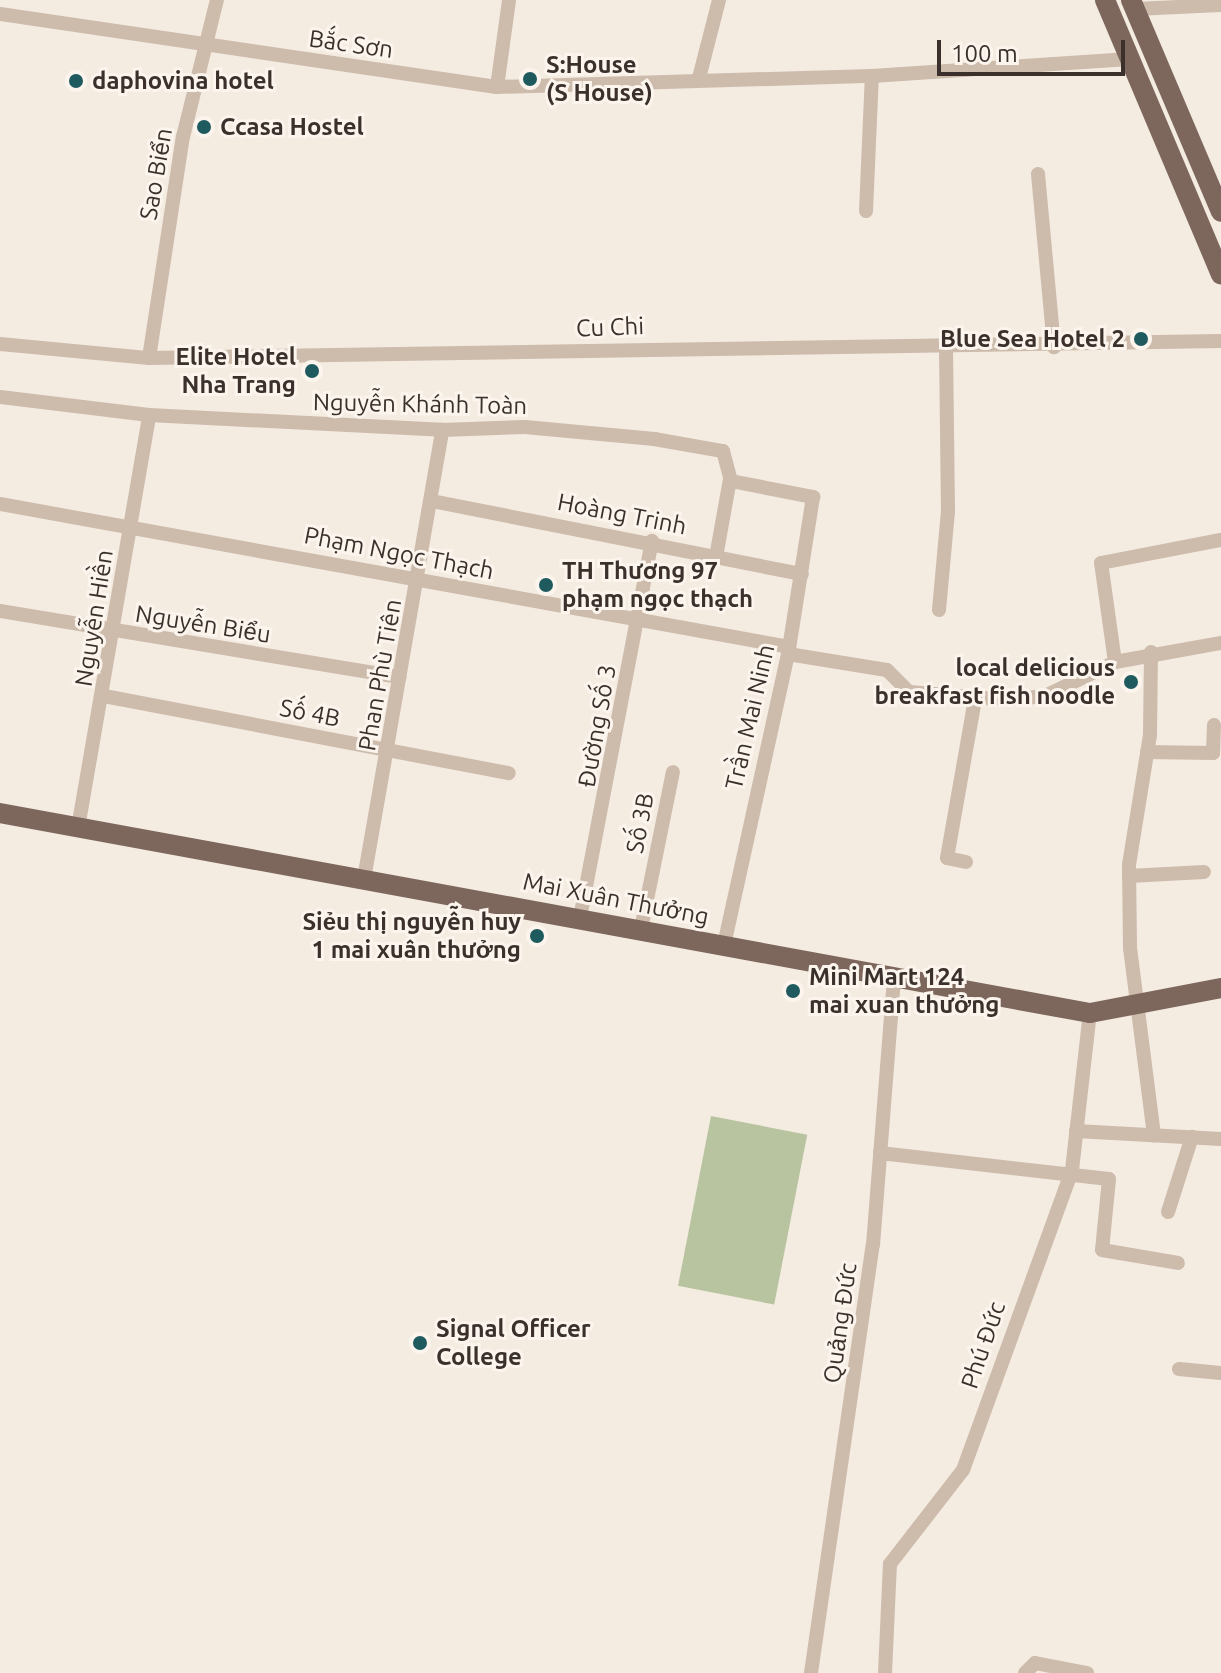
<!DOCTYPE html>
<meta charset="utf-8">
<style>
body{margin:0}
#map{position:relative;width:1221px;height:1673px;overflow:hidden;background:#f4ebe1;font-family:Ubuntu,sans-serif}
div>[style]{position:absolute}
.green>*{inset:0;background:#b8c4a0;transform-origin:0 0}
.minor>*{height:14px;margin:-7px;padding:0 7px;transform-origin:7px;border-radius:7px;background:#cdbbac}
.primary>*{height:20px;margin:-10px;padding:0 10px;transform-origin:10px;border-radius:10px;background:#7d675c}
.dots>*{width:22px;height:22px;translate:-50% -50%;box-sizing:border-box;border:4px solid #fbf5ee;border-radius:50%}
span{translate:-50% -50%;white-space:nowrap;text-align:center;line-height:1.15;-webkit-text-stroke:6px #fbf5ee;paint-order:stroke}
.street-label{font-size:24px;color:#3b302b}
.poi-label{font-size:24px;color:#3b302b;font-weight:700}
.left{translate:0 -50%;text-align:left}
.right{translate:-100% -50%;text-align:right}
.scale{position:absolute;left:937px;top:40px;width:188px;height:36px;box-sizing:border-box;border:4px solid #3b302b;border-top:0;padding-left:10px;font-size:24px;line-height:28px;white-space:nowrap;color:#3b302b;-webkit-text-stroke:6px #fbf5ee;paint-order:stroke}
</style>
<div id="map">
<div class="green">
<i style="left:711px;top:1116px;width:98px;height:173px;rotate:11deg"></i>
</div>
<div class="minor">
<i style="left:1135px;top:9px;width:86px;rotate:-2.7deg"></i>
<i style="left:0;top:14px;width:502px;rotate:8.36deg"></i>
<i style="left:497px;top:87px;width:375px;rotate:-1.7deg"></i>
<i style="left:872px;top:76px;width:258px;rotate:-3.8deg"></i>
<i style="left:699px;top:78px;width:81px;rotate:-75.6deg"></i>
<i style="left:497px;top:87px;width:88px;rotate:-82.1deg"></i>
<i style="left:1038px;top:174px;width:174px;rotate:84.7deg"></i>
<i style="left:866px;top:211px;width:135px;rotate:-87.5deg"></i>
<i style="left:0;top:344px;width:150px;rotate:5.4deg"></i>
<i style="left:149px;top:358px;width:1072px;rotate:-0.91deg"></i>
<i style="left:149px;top:358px;width:224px;rotate:-81.3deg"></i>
<i style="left:183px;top:137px;width:141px;rotate:-76.1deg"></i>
<i style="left:0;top:397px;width:150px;rotate:6.9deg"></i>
<i style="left:149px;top:415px;width:293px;rotate:2.9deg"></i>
<i style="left:442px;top:430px;width:83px;rotate:-2.1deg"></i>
<i style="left:525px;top:427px;width:130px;rotate:5.3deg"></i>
<i style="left:654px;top:439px;width:70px;rotate:9.9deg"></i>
<i style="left:723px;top:451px;width:31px;rotate:75deg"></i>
<i style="left:731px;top:481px;width:84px;rotate:11deg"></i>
<i style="left:813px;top:497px;width:159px;rotate:99deg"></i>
<i style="left:788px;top:654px;width:299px;rotate:102.4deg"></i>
<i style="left:432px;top:501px;width:377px;rotate:11.2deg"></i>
<i style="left:0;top:504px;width:802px;rotate:10.27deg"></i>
<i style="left:716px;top:557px;width:79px;rotate:-79.8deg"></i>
<i style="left:939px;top:610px;width:99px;rotate:-84.8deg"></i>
<i style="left:948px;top:511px;width:163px;rotate:-90.7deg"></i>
<i style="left:0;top:611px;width:405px;rotate:9.4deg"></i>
<i style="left:1151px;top:652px;width:83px;rotate:90.7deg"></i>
<i style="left:1150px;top:735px;width:132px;rotate:99.2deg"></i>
<i style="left:1129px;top:865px;width:83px;rotate:89.3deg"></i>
<i style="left:1130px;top:948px;width:189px;rotate:82.7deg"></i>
<i style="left:788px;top:654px;width:100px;rotate:9.2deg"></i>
<i style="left:887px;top:670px;width:31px;rotate:45deg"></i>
<i style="left:909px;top:692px;width:101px;rotate:4.5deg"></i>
<i style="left:1010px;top:700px;width:35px;rotate:-7deg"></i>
<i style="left:1045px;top:696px;width:78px;rotate:-25.9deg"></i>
<i style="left:1115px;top:662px;width:108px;rotate:-10.2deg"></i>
<i style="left:1115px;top:662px;width:100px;rotate:-98deg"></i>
<i style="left:1101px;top:563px;width:122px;rotate:-10.9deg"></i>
<i style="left:104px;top:696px;width:412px;rotate:10.8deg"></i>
<i style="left:1147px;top:752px;width:66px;rotate:0.9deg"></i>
<i style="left:1213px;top:753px;width:28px;rotate:-88deg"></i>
<i style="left:78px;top:828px;width:419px;rotate:-80.2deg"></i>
<i style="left:966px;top:862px;width:19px;rotate:-168deg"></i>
<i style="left:947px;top:858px;width:167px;rotate:-80deg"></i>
<i style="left:1129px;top:876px;width:75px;rotate:-3.1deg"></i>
<i style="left:364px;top:879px;width:456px;rotate:-80.1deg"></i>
<i style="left:580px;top:918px;width:384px;rotate:-79.2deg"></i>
<i style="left:641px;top:929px;width:160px;rotate:-78.5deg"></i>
<i style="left:1076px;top:1131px;width:145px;rotate:3.2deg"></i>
<i style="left:880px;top:1153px;width:230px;rotate:6.5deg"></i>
<i style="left:1109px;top:1179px;width:71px;rotate:95.6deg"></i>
<i style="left:1102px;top:1250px;width:77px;rotate:9.7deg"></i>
<i style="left:1168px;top:1212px;width:79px;rotate:-72.3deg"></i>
<i style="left:1179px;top:1369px;width:42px;rotate:5.4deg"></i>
<i style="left:811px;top:1673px;width:432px;rotate:-81.8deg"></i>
<i style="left:873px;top:1245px;width:268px;rotate:-85.5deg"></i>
<i style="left:885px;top:1673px;width:109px;rotate:-87.4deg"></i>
<i style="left:890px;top:1564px;width:119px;rotate:-52.2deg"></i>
<i style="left:963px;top:1470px;width:319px;rotate:-70deg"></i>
<i style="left:1072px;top:1170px;width:158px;rotate:-83.5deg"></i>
<i style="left:1025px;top:1673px;width:14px;rotate:-45deg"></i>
<i style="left:1035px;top:1663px;width:53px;rotate:10.9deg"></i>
</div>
<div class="primary">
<i style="left:1105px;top:0;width:298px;rotate:67.1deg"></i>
<i style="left:1131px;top:0;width:230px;rotate:67deg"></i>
<i style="left:0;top:813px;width:1108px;rotate:10.4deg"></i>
<i style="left:1090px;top:1013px;width:133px;rotate:-10.8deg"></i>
</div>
<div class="dots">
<i style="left:530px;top:79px;background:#1f5a5e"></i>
<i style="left:76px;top:81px;background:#1f5a5e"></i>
<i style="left:204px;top:127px;background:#1f5a5e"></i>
<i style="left:1141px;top:339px;background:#1f5a5e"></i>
<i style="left:312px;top:371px;background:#1f5a5e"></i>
<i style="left:546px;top:585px;background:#1f5a5e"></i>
<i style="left:1131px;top:682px;background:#1f5a5e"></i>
<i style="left:537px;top:936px;background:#1f5a5e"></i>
<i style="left:793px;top:991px;background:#1f5a5e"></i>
<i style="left:420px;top:1343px;background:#1f5a5e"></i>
</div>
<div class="street-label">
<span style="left:351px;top:44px;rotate:8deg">Bắc Sơn</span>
<span style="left:156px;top:174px;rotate:-80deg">Sao Biển</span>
<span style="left:610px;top:327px;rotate:-2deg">Cu Chi</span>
<span style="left:420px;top:404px;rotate:1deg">Nguyễn Khánh Toàn</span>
<span style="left:622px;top:514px;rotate:11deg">Hoàng Trinh</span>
<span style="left:399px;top:553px;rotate:11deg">Phạm Ngọc Thạch</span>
<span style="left:94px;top:618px;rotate:-81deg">Nguyễn Hiền</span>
<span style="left:203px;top:624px;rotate:9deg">Nguyễn Biểu</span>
<span style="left:380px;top:675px;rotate:-80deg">Phan Phù Tiên</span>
<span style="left:310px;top:713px;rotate:11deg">Số 4B</span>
<span style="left:750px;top:717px;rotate:-77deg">Trần Mai Ninh</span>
<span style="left:597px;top:726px;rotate:-80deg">Đường Số 3</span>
<span style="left:640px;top:823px;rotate:-79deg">Số 3B</span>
<span style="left:616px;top:899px;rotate:11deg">Mai Xuân Thưởng</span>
<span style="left:840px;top:1323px;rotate:-82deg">Quảng Đức</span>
<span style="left:983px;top:1345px;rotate:-71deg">Phú Đức</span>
</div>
<div class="poi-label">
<span class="left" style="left:546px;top:79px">S:House<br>(S House)</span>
<span class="left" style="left:92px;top:81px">daphovina hotel</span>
<span class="left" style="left:220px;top:127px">Ccasa Hostel</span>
<span class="right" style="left:1125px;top:339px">Blue Sea Hotel 2</span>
<span class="right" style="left:296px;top:371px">Elite Hotel<br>Nha Trang</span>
<span class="left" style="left:562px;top:585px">TH Thương 97<br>phạm ngọc thạch</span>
<span class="right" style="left:1115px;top:682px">local delicious<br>breakfast fish noodle</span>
<span class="right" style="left:521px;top:936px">Siẻu thị nguyễn huy<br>1 mai xuân thưởng</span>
<span class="left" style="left:809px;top:991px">Mini Mart 124<br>mai xuan thưởng</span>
<span class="left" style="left:436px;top:1343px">Signal Officer<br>College</span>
</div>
<div class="scale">100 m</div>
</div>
